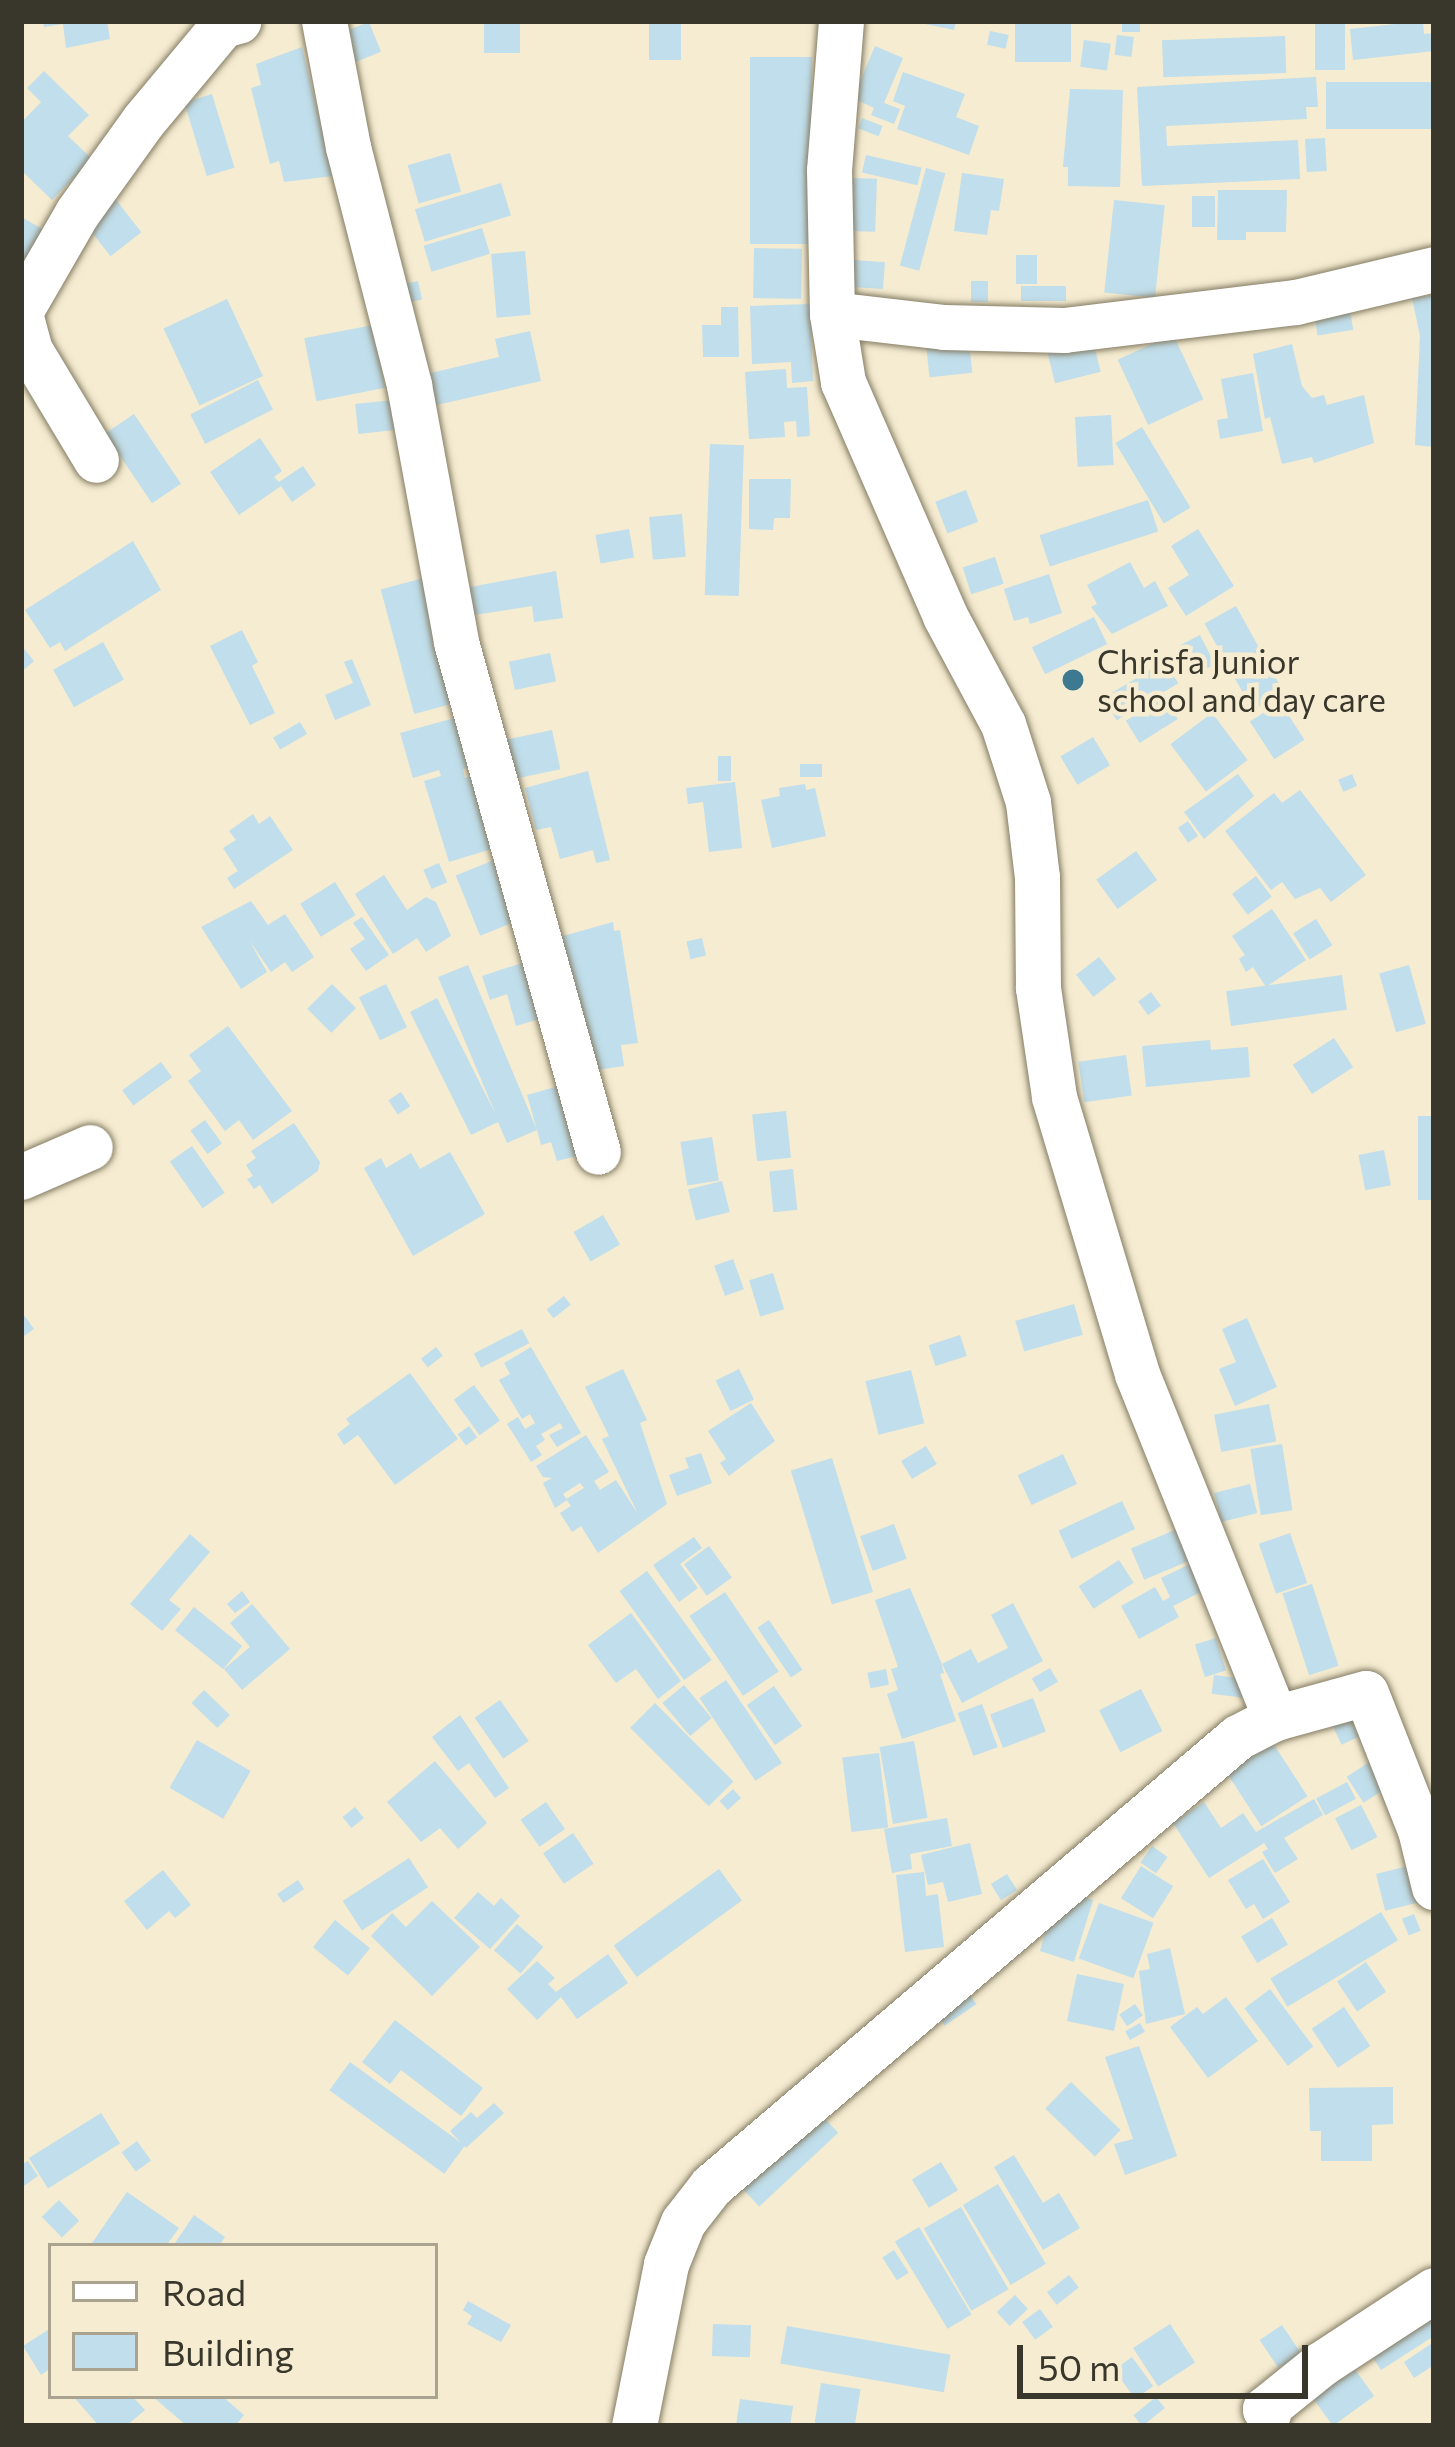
<!DOCTYPE html>
<style>
body{margin:0}
#map{position:relative;width:1455px;height:2447px;overflow:hidden;background:#f5ecd1;font-family:Commissioner,sans-serif}
div>[style]{position:absolute}
.building>*{inset:0;background:#c0deeb;transform-origin:0 0}
.roads{filter:drop-shadow(0 0 3px #847c64) drop-shadow(0 0 3px #847c64)}
.minor>*{height:45px;margin:-22.5px;padding:0 22.5px;transform-origin:22.5px;border-radius:22.5px;background:#fff}
.dots>*{width:33px;height:33px;translate:-50% -50%;box-sizing:border-box;border:6px solid #f5ecd1;border-radius:50%}
span{translate:-50% -50%;white-space:nowrap;text-align:center;line-height:1.15;-webkit-text-stroke:9px #f5ecd1;paint-order:stroke}
.poi-label{font-size:33px;color:#39362b}
.left{translate:0 -50%;text-align:left}
.frame{position:absolute;inset:0;border:24px solid #39362b;pointer-events:none}
.legend{position:absolute;left:48px;top:2243px;width:390px;height:156px;box-sizing:border-box;background:#f5ecd1;border:3px solid #aaa38f;margin:0;padding:15px 21px;list-style:none;font-size:36px;color:#39362b}
.legend li{display:flex;align-items:center;gap:24px;height:60px}
.legend b{width:60px;border:3px solid #aaa38f}
.scale{position:absolute;left:1017px;top:2345px;width:291px;height:54px;box-sizing:border-box;border:6px solid #39362b;border-top:0;padding-left:15px;font-size:36px;line-height:42px;white-space:nowrap;color:#39362b;-webkit-text-stroke:9px #f5ecd1;paint-order:stroke}
</style>
<div id="map">
<div class="building">
<i style="clip-path:polygon(43px 21px,107px 21px,110px 39px,66px 48px,63px 24px,44px 27px)"></i>
<i style="left:484px;top:21px;width:36px;height:32px"></i>
<i style="clip-path:polygon(911px 21px,956px 21px,954px 30px)"></i>
<i style="left:1015px;top:21px;width:56px;height:41px"></i>
<i style="left:1122px;top:21px;width:18px;height:11px"></i>
<i style="left:1315px;top:21px;width:30px;height:49px"></i>
<i style="clip-path:polygon(1423px 21px,1424px 34px,1434px 33px,1434px 51px,1353px 60px,1350px 29px)"></i>
<i style="left:369px;top:22px;width:32px;height:31px;rotate:68deg"></i>
<i style="left:649px;top:22px;width:32px;height:38px"></i>
<i style="left:990px;top:31px;width:19px;height:14px;rotate:12deg"></i>
<i style="left:1117px;top:35px;width:17px;height:20px;rotate:7deg"></i>
<i style="left:1285px;top:36px;width:37px;height:123px;rotate:88deg"></i>
<i style="left:1084px;top:40px;width:27px;height:27px;rotate:8deg"></i>
<i style="clip-path:polygon(875px 46px,903px 58px,884px 103px,900px 109px,894px 124px,871px 115px,874px 108px,853px 98px)"></i>
<i style="clip-path:polygon(302px 47px,333px 176px,284px 182px,279px 161px,270px 164px,251px 88px,261px 85px,256px 64px)"></i>
<i style="left:750px;top:57px;width:62px;height:187px"></i>
<i style="clip-path:polygon(44px 71px,89px 115px,68px 136px,92px 159px,52px 200px,21px 170px,21px 123px,41px 102px,27px 88px)"></i>
<i style="clip-path:polygon(903px 72px,965px 94px,956px 117px,979px 126px,969px 155px,897px 129px,905px 106px,893px 101px)"></i>
<i style="clip-path:polygon(1316px 77px,1318px 107px,1306px 107px,1307px 119px,1166px 126px,1167px 146px,1298px 140px,1300px 179px,1142px 186px,1137px 87px)"></i>
<i style="left:1434px;top:82px;width:47px;height:108px;rotate:90deg"></i>
<i style="clip-path:polygon(1070px 89px,1123px 90px,1120px 187px,1068px 186px,1068px 167px,1063px 167px)"></i>
<i style="left:212px;top:94px;width:77px;height:29px;rotate:73deg"></i>
<i style="left:862px;top:118px;width:22px;height:11px;rotate:21deg"></i>
<i style="left:1325px;top:138px;width:33px;height:20px;rotate:87deg"></i>
<i style="left:450px;top:153px;width:40px;height:44px;rotate:74deg"></i>
<i style="left:866px;top:155px;width:57px;height:18px;rotate:13deg"></i>
<i style="left:926px;top:168px;width:20px;height:101px;rotate:15deg"></i>
<i style="clip-path:polygon(962px 173px,1004px 179px,999px 211px,991px 210px,987px 235px,954px 231px)"></i>
<i style="left:852px;top:178px;width:25px;height:53px;rotate:2deg"></i>
<i style="left:501px;top:183px;width:34px;height:90px;rotate:73deg"></i>
<i style="clip-path:polygon(1218px 190px,1287px 190px,1286px 232px,1246px 232px,1246px 240px,1217px 240px)"></i>
<i style="left:113px;top:196px;width:46px;height:39px;rotate:52deg"></i>
<i style="left:1192px;top:196px;width:23px;height:31px"></i>
<i style="left:1114px;top:200px;width:51px;height:93px;rotate:6deg"></i>
<i style="clip-path:polygon(23px 218px,51px 234px,21px 269px,21px 221px)"></i>
<i style="left:482px;top:228px;width:27px;height:61px;rotate:73deg"></i>
<i style="left:754px;top:248px;width:48px;height:50px;rotate:1deg"></i>
<i style="left:525px;top:251px;width:64px;height:34px;rotate:85deg"></i>
<i style="left:1016px;top:255px;width:21px;height:29px"></i>
<i style="left:854px;top:260px;width:31px;height:27px;rotate:4deg"></i>
<i style="left:418px;top:281px;width:19px;height:14px;rotate:78deg"></i>
<i style="left:988px;top:281px;width:21px;height:17px;rotate:90deg"></i>
<i style="left:1021px;top:286px;width:45px;height:15px"></i>
<i style="clip-path:polygon(1434px 295px,1434px 447px,1415px 445px,1420px 336px,1412px 298px)"></i>
<i style="left:227px;top:299px;width:85px;height:70px;rotate:65deg"></i>
<i style="clip-path:polygon(810px 304px,813px 381px,792px 383px,791px 362px,752px 364px,750px 306px)"></i>
<i style="clip-path:polygon(721px 307px,738px 307px,739px 357px,703px 357px,702px 325px,721px 325px)"></i>
<i style="left:1350px;top:310px;width:20px;height:36px;rotate:81deg"></i>
<i style="left:373px;top:325px;width:64px;height:70px;rotate:79deg"></i>
<i style="clip-path:polygon(530px 331px,541px 381px,428px 407px,422px 375px,499px 357px,495px 339px)"></i>
<i style="left:1091px;top:333px;width:40px;height:47px;rotate:76deg"></i>
<i style="left:1173px;top:334px;width:72px;height:61px;rotate:65deg"></i>
<i style="left:969px;top:342px;width:31px;height:43px;rotate:84deg"></i>
<i style="clip-path:polygon(1292px 344px,1302px 386px,1312px 398px,1324px 395px,1327px 405px,1364px 395px,1374px 443px,1314px 463px,1312px 457px,1282px 464px,1270px 417px,1265px 419px,1253px 354px)"></i>
<i style="clip-path:polygon(786px 369px,787px 388px,807px 387px,810px 436px,797px 437px,796px 421px,784px 422px,785px 437px,749px 439px,745px 372px)"></i>
<i style="clip-path:polygon(1253px 373px,1263px 431px,1220px 439px,1217px 420px,1228px 418px,1221px 379px)"></i>
<i style="left:258px;top:380px;width:33px;height:76px;rotate:63deg"></i>
<i style="left:394px;top:400px;width:30px;height:39px;rotate:84deg"></i>
<i style="left:134px;top:414px;width:84px;height:35px;rotate:56deg"></i>
<i style="left:1111px;top:415px;width:50px;height:36px;rotate:87deg"></i>
<i style="left:1142px;top:427px;width:94px;height:31px;rotate:59deg"></i>
<i style="clip-path:polygon(260px 438px,282px 471px,274px 477px,279px 482px,303px 466px,316px 485px,292px 502px,281px 486px,239px 515px,210px 472px)"></i>
<i style="left:710px;top:444px;width:34px;height:151px;rotate:2deg"></i>
<i style="clip-path:polygon(749px 479px,791px 479px,790px 518px,774px 518px,773px 530px,749px 529px)"></i>
<i style="left:966px;top:490px;width:34px;height:33px;rotate:69deg"></i>
<i style="left:1148px;top:500px;width:33px;height:114px;rotate:72deg"></i>
<i style="left:682px;top:514px;width:43px;height:33px;rotate:85deg"></i>
<i style="left:629px;top:529px;width:29px;height:34px;rotate:80deg"></i>
<i style="clip-path:polygon(1198px 529px,1234px 586px,1186px 616px,1168px 588px,1189px 575px,1171px 546px)"></i>
<i style="clip-path:polygon(133px 541px,161px 590px,65px 651px,60px 642px,50px 648px,25px 610px)"></i>
<i style="left:995px;top:557px;width:28px;height:34px;rotate:72deg"></i>
<i style="clip-path:polygon(1130px 562px,1144px 588px,1155px 581px,1168px 606px,1112px 634px,1091px 607px,1097px 604px,1087px 585px)"></i>
<i style="clip-path:polygon(556px 571px,563px 618px,534px 622px,532px 606px,468px 616px,465px 588px)"></i>
<i style="clip-path:polygon(1049px 574px,1062px 613px,1030px 624px,1028px 617px,1014px 621px,1004px 589px)"></i>
<i style="left:431px;top:576px;width:129px;height:52px;rotate:75deg"></i>
<i style="left:1236px;top:606px;width:99px;height:36px;rotate:61deg"></i>
<i style="left:1094px;top:617px;width:30px;height:69px;rotate:64deg"></i>
<i style="clip-path:polygon(242px 630px,258px 662px,252px 666px,275px 713px,250px 725px,210px 646px)"></i>
<i style="left:1200px;top:635px;width:33px;height:23px;rotate:63deg"></i>
<i style="left:103px;top:642px;width:43px;height:57px;rotate:61deg"></i>
<i style="clip-path:polygon(21px 645px,34px 661px,21px 672px)"></i>
<i style="left:550px;top:653px;width:29px;height:42px;rotate:78deg"></i>
<i style="clip-path:polygon(352px 659px,371px 705px,335px 720px,325px 695px,353px 683px,344px 662px)"></i>
<i style="left:1165px;top:661px;width:26px;height:72px;rotate:59deg"></i>
<i style="left:1164px;top:697px;width:26px;height:45px;rotate:58deg"></i>
<i style="left:1280px;top:702px;width:45px;height:36px;rotate:57deg"></i>
<i style="left:1212px;top:713px;width:59px;height:52px;rotate:53deg"></i>
<i style="clip-path:polygon(458px 717px,472px 766px,463px 769px,465px 778px,484px 772px,505px 845px,449px 862px,424px 781px,441px 776px,439px 770px,413px 778px,400px 733px)"></i>
<i style="left:300px;top:722px;width:14px;height:31px;rotate:60deg"></i>
<i style="left:552px;top:730px;width:40px;height:50px;rotate:78deg"></i>
<i style="left:1093px;top:737px;width:33px;height:38px;rotate:59deg"></i>
<i style="left:718px;top:756px;width:13px;height:25px"></i>
<i style="left:800px;top:764px;width:22px;height:13px"></i>
<i style="clip-path:polygon(588px 771px,610px 860px,596px 863px,593px 850px,560px 859px,551px 827px,536px 830px,525px 788px)"></i>
<i style="clip-path:polygon(1238px 774px,1254px 796px,1204px 839px,1184px 812px)"></i>
<i style="left:1352px;top:774px;width:13px;height:15px;rotate:67deg"></i>
<i style="clip-path:polygon(735px 782px,742px 848px,709px 852px,703px 802px,688px 804px,686px 788px)"></i>
<i style="clip-path:polygon(805px 784px,806px 790px,815px 788px,826px 836px,772px 848px,761px 800px,780px 796px,779px 788px)"></i>
<i style="clip-path:polygon(1300px 790px,1366px 875px,1331px 902px,1320px 888px,1295px 899px,1282px 882px,1271px 890px,1225px 831px,1274px 793px,1282px 803px)"></i>
<i style="clip-path:polygon(253px 814px,259px 824px,270px 816px,293px 850px,234px 889px,227px 878px,238px 871px,223px 848px,236px 840px,229px 831px)"></i>
<i style="left:1188px;top:821px;width:18px;height:12px;rotate:56deg"></i>
<i style="left:1136px;top:851px;width:36px;height:49px;rotate:54deg"></i>
<i style="left:504px;top:856px;width:65px;height:52px;rotate:68deg"></i>
<i style="left:439px;top:863px;width:21px;height:17px;rotate:67deg"></i>
<i style="clip-path:polygon(384px 875px,407px 910px,426px 897px,436px 902px,451px 936px,426px 952px,417px 938px,393px 954px,355px 894px)"></i>
<i style="left:1256px;top:876px;width:26px;height:30px;rotate:53deg"></i>
<i style="left:335px;top:882px;width:39px;height:41px;rotate:58deg"></i>
<i style="clip-path:polygon(251px 901px,268px 925px,285px 914px,314px 957px,292px 972px,285px 962px,271px 972px,249px 940px,267px 972px,241px 989px,201px 927px)"></i>
<i style="clip-path:polygon(1272px 909px,1306px 960px,1266px 987px,1253px 967px,1246px 972px,1239px 959px,1245px 955px,1232px 936px)"></i>
<i style="clip-path:polygon(362px 917px,389px 955px,366px 971px,350px 949px,365px 939px,353px 923px)"></i>
<i style="left:1316px;top:919px;width:31px;height:27px;rotate:58deg"></i>
<i style="clip-path:polygon(613px 922px,614px 931px,620px 930px,638px 1043px,621px 1045px,624px 1066px,590px 1071px,556px 938px)"></i>
<i style="left:702px;top:938px;width:18px;height:16px;rotate:77deg"></i>
<i style="left:1099px;top:957px;width:28px;height:29px;rotate:52deg"></i>
<i style="clip-path:polygon(528px 961px,546px 1017px,516px 1026px,507px 994px,490px 1000px,482px 976px)"></i>
<i style="clip-path:polygon(468px 965px,537px 1130px,527px 1095px,569px 1083px,581px 1155px,557px 1161px,551px 1142px,541px 1145px,537px 1130px,507px 1143px,498px 1122px,471px 1135px,410px 1012px,437px 998px,496px 1115px,438px 977px)"></i>
<i style="left:1409px;top:965px;width:61px;height:31px;rotate:74deg"></i>
<i style="left:1342px;top:975px;width:35px;height:117px;rotate:82deg"></i>
<i style="left:332px;top:984px;width:34px;height:35px;rotate:45deg"></i>
<i style="left:386px;top:984px;width:48px;height:30px;rotate:64deg"></i>
<i style="left:1151px;top:992px;width:17px;height:16px;rotate:54deg"></i>
<i style="clip-path:polygon(228px 1026px,292px 1111px,253px 1140px,239px 1120px,225px 1131px,188px 1081px,201px 1071px,189px 1055px)"></i>
<i style="left:1334px;top:1038px;width:35px;height:49px;rotate:57deg"></i>
<i style="clip-path:polygon(1210px 1040px,1211px 1050px,1248px 1047px,1250px 1077px,1146px 1087px,1142px 1046px)"></i>
<i style="left:1126px;top:1055px;width:41px;height:48px;rotate:82deg"></i>
<i style="left:161px;top:1062px;width:19px;height:48px;rotate:54deg"></i>
<i style="left:401px;top:1092px;width:17px;height:15px;rotate:57deg"></i>
<i style="left:786px;top:1111px;width:47px;height:34px;rotate:84deg"></i>
<i style="left:1418px;top:1116px;width:16px;height:84px"></i>
<i style="left:205px;top:1120px;width:29px;height:18px;rotate:54deg"></i>
<i style="clip-path:polygon(294px 1123px,320px 1162px,318px 1171px,272px 1204px,260px 1185px,254px 1189px,247px 1179px,253px 1176px,246px 1165px,256px 1158px,251px 1151px)"></i>
<i style="left:712px;top:1137px;width:44px;height:32px;rotate:81deg"></i>
<i style="left:192px;top:1146px;width:57px;height:27px;rotate:55deg"></i>
<i style="left:1384px;top:1150px;width:36px;height:26px;rotate:79deg"></i>
<i style="clip-path:polygon(450px 1152px,485px 1214px,413px 1256px,364px 1168px,381px 1158px,386px 1168px,411px 1153px,420px 1169px)"></i>
<i style="left:793px;top:1169px;width:41px;height:24px;rotate:84deg"></i>
<i style="left:722px;top:1181px;width:32px;height:35px;rotate:76deg"></i>
<i style="left:603px;top:1215px;width:34px;height:34px;rotate:60deg"></i>
<i style="left:733px;top:1259px;width:32px;height:20px;rotate:70deg"></i>
<i style="left:773px;top:1273px;width:38px;height:25px;rotate:73deg"></i>
<i style="left:564px;top:1296px;width:11px;height:22px;rotate:52deg"></i>
<i style="left:1074px;top:1304px;width:32px;height:61px;rotate:74deg"></i>
<i style="clip-path:polygon(21px 1311px,34px 1329px,21px 1338px)"></i>
<i style="clip-path:polygon(1247px 1318px,1277px 1387px,1235px 1406px,1219px 1369px,1236px 1362px,1222px 1329px)"></i>
<i style="left:522px;top:1329px;width:16px;height:54px;rotate:63deg"></i>
<i style="left:960px;top:1335px;width:22px;height:33px;rotate:72deg"></i>
<i style="left:436px;top:1347px;width:11px;height:19px;rotate:52deg"></i>
<i style="clip-path:polygon(531px 1347px,581px 1433px,557px 1447px,549px 1435px,563px 1428px,560px 1423px,541px 1434px,545px 1440px,536px 1446px,542px 1455px,531px 1462px,507px 1424px,518px 1417px,525px 1429px,535px 1423px,530px 1414px,522px 1419px,499px 1380px,510px 1374px,504px 1363px)"></i>
<i style="clip-path:polygon(623px 1369px,647px 1420px,640px 1423px,667px 1504px,598px 1553px,581px 1526px,572px 1532px,560px 1513px,571px 1506px,566px 1499px,584px 1488px,580px 1483px,563px 1494px,567px 1500px,555px 1508px,543px 1483px,552px 1478px,543px 1477px,536px 1466px,586px 1435px,609px 1472px,594px 1481px,600px 1490px,616px 1480px,638px 1514px,602px 1439px,609px 1436px,585px 1387px)"></i>
<i style="left:739px;top:1369px;width:34px;height:26px;rotate:64deg"></i>
<i style="left:911px;top:1370px;width:55px;height:47px;rotate:76deg"></i>
<i style="clip-path:polygon(410px 1373px,458px 1439px,395px 1485px,358px 1435px,344px 1445px,337px 1434px,350px 1424px,346px 1419px)"></i>
<i style="left:474px;top:1385px;width:44px;height:25px;rotate:54deg"></i>
<i style="clip-path:polygon(751px 1403px,775px 1441px,729px 1476px,720px 1463px,726px 1459px,708px 1431px)"></i>
<i style="left:1269px;top:1404px;width:38px;height:56px;rotate:79deg"></i>
<i style="left:469px;top:1426px;width:14px;height:14px;rotate:54deg"></i>
<i style="left:1282px;top:1444px;width:67px;height:32px;rotate:81deg"></i>
<i style="left:926px;top:1446px;width:21px;height:29px;rotate:59deg"></i>
<i style="clip-path:polygon(701px 1453px,712px 1483px,677px 1496px,669px 1475px,689px 1468px,685px 1458px)"></i>
<i style="left:1063px;top:1454px;width:33px;height:50px;rotate:65deg"></i>
<i style="left:832px;top:1458px;width:140px;height:43px;rotate:73deg"></i>
<i style="left:1250px;top:1484px;width:30px;height:37px;rotate:76deg"></i>
<i style="left:1122px;top:1501px;width:31px;height:70px;rotate:65deg"></i>
<i style="left:894px;top:1524px;width:37px;height:36px;rotate:70deg"></i>
<i style="left:1177px;top:1529px;width:34px;height:50px;rotate:67deg"></i>
<i style="left:1290px;top:1533px;width:53px;height:33px;rotate:71deg"></i>
<i style="clip-path:polygon(190px 1534px,210px 1552px,169px 1600px,181px 1609px,162px 1631px,130px 1604px)"></i>
<i style="clip-path:polygon(694px 1537px,702px 1548px,680px 1564px,698px 1588px,679px 1602px,653px 1565px)"></i>
<i style="left:709px;top:1546px;width:39px;height:31px;rotate:54deg"></i>
<i style="left:1119px;top:1560px;width:27px;height:48px;rotate:57deg"></i>
<i style="clip-path:polygon(1190px 1564px,1203px 1591px,1173px 1606px,1179px 1617px,1139px 1639px,1121px 1606px,1155px 1587px,1163px 1601px,1170px 1597px,1161px 1578px)"></i>
<i style="left:647px;top:1571px;width:110px;height:34px;rotate:54deg"></i>
<i style="left:1312px;top:1584px;width:86px;height:31px;rotate:72deg"></i>
<i style="clip-path:polygon(910px 1588px,941px 1662px,944px 1673px,940px 1674px,956px 1721px,902px 1739px,887px 1694px,898px 1690px,891px 1669px,898px 1667px,875px 1600px)"></i>
<i style="clip-path:polygon(242px 1591px,250px 1602px,235px 1613px,227px 1604px)"></i>
<i style="left:725px;top:1592px;width:96px;height:43px;rotate:56deg"></i>
<i style="clip-path:polygon(1013px 1603px,1043px 1661px,962px 1703px,942px 1664px,971px 1649px,978px 1663px,1008px 1648px,991px 1615px)"></i>
<i style="clip-path:polygon(252px 1604px,290px 1649px,242px 1690px,224px 1669px,250px 1647px,230px 1623px)"></i>
<i style="left:194px;top:1607px;width:62px;height:30px;rotate:39deg"></i>
<i style="clip-path:polygon(631px 1613px,681px 1681px,658px 1699px,636px 1669px,616px 1683px,588px 1645px)"></i>
<i style="left:769px;top:1620px;width:60px;height:14px;rotate:56deg"></i>
<i style="left:1216px;top:1638px;width:34px;height:22px;rotate:73deg"></i>
<i style="left:1050px;top:1668px;width:16px;height:21px;rotate:60deg"></i>
<i style="left:886px;top:1669px;width:16px;height:19px;rotate:79deg"></i>
<i style="left:1214px;top:1675px;width:34px;height:19px;rotate:7deg"></i>
<i style="left:726px;top:1680px;width:100px;height:32px;rotate:56deg"></i>
<i style="left:684px;top:1685px;width:43px;height:28px;rotate:50deg"></i>
<i style="left:774px;top:1686px;width:49px;height:33px;rotate:55deg"></i>
<i style="left:1141px;top:1689px;width:47px;height:47px;rotate:63deg"></i>
<i style="left:204px;top:1690px;width:36px;height:18px;rotate:44deg"></i>
<i style="left:1033px;top:1698px;width:36px;height:46px;rotate:69deg"></i>
<i style="left:500px;top:1700px;width:50px;height:31px;rotate:55deg"></i>
<i style="left:655px;top:1703px;width:111px;height:35px;rotate:45deg"></i>
<i style="left:982px;top:1704px;width:46px;height:26px;rotate:70deg"></i>
<i style="clip-path:polygon(460px 1715px,509px 1788px,495px 1798px,469px 1763px,458px 1771px,432px 1737px)"></i>
<i style="left:1349px;top:1716px;width:23px;height:19px;rotate:65deg"></i>
<i style="left:197px;top:1740px;width:62px;height:55px;rotate:30deg"></i>
<i style="left:1271px;top:1740px;width:67px;height:55px;rotate:57deg"></i>
<i style="left:914px;top:1741px;width:78px;height:35px;rotate:80deg"></i>
<i style="left:879px;top:1753px;width:75px;height:37px;rotate:83deg"></i>
<i style="clip-path:polygon(435px 1761px,487px 1823px,458px 1849px,440px 1828px,421px 1842px,387px 1802px)"></i>
<i style="left:1371px;top:1761px;width:31px;height:29px;rotate:57deg"></i>
<i style="left:1347px;top:1782px;width:19px;height:35px;rotate:62deg"></i>
<i style="left:733px;top:1789px;width:12px;height:18px;rotate:48deg"></i>
<i style="clip-path:polygon(1314px 1799px,1323px 1815px,1284px 1838px,1298px 1859px,1275px 1873px,1262px 1852px,1268px 1849px,1264px 1843px,1209px 1878px,1173px 1823px,1204px 1802px,1221px 1828px,1243px 1813px,1256px 1832px)"></i>
<i style="left:546px;top:1802px;width:33px;height:31px;rotate:55deg"></i>
<i style="left:1361px;top:1805px;width:36px;height:29px;rotate:63deg"></i>
<i style="left:355px;top:1807px;width:14px;height:16px;rotate:51deg"></i>
<i style="clip-path:polygon(947px 1818px,952px 1846px,910px 1854px,912px 1869px,892px 1873px,884px 1829px)"></i>
<i style="left:573px;top:1833px;width:37px;height:36px;rotate:56deg"></i>
<i style="clip-path:polygon(970px 1843px,982px 1894px,948px 1902px,943px 1882px,928px 1885px,921px 1855px)"></i>
<i style="left:1152px;top:1846px;width:19px;height:20px;rotate:35deg"></i>
<i style="left:409px;top:1858px;width:35px;height:79px;rotate:57deg"></i>
<i style="clip-path:polygon(1263px 1859px,1290px 1902px,1263px 1919px,1254px 1904px,1246px 1909px,1228px 1880px)"></i>
<i style="left:1141px;top:1866px;width:38px;height:38px;rotate:32deg"></i>
<i style="left:1408px;top:1866px;width:38px;height:33px;rotate:76deg"></i>
<i style="left:719px;top:1869px;width:39px;height:130px;rotate:54deg"></i>
<i style="clip-path:polygon(163px 1870px,191px 1905px,175px 1918px,169px 1911px,147px 1930px,124px 1901px)"></i>
<i style="clip-path:polygon(924px 1872px,926px 1896px,938px 1894px,944px 1947px,905px 1952px,896px 1875px)"></i>
<i style="left:1007px;top:1874px;width:19px;height:19px;rotate:58deg"></i>
<i style="left:298px;top:1880px;width:11px;height:25px;rotate:56deg"></i>
<i style="clip-path:polygon(478px 1892px,494px 1906px,501px 1898px,520px 1916px,490px 1949px,454px 1918px)"></i>
<i style="clip-path:polygon(1071px 1893px,1093px 1900px,1074px 1962px,1040px 1951px,1055px 1900px)"></i>
<i style="clip-path:polygon(432px 1901px,480px 1947px,432px 1996px,371px 1936px,392px 1913px,406px 1927px)"></i>
<i style="left:1099px;top:1903px;width:58px;height:59px;rotate:20deg"></i>
<i style="left:1381px;top:1912px;width:33px;height:129px;rotate:59deg"></i>
<i style="left:1414px;top:1914px;width:18px;height:13px;rotate:68deg"></i>
<i style="left:1272px;top:1918px;width:31px;height:36px;rotate:59deg"></i>
<i style="left:335px;top:1920px;width:45px;height:35px;rotate:39deg"></i>
<i style="left:517px;top:1924px;width:35px;height:35px;rotate:41deg"></i>
<i style="clip-path:polygon(1170px 1948px,1185px 2014px,1146px 2024px,1139px 1971px,1150px 1969px,1147px 1954px)"></i>
<i style="clip-path:polygon(608px 1954px,628px 1983px,577px 2019px,561px 1997px,537px 2020px,507px 1989px,537px 1961px,555px 1978px,548px 1984px,556px 1992px)"></i>
<i style="left:1366px;top:1962px;width:36px;height:35px;rotate:56deg"></i>
<i style="left:1077px;top:1974px;width:48px;height:48px;rotate:12deg"></i>
<i style="left:964px;top:1986px;width:22px;height:38px;rotate:56deg"></i>
<i style="left:1270px;top:1989px;width:72px;height:32px;rotate:53deg"></i>
<i style="clip-path:polygon(1226px 1997px,1258px 2041px,1208px 2078px,1170px 2027px,1197px 2007px,1203px 2014px)"></i>
<i style="left:1135px;top:2004px;width:14px;height:19px;rotate:56deg"></i>
<i style="left:1344px;top:2007px;width:47px;height:39px;rotate:56deg"></i>
<i style="clip-path:polygon(395px 2020px,483px 2088px,461px 2116px,401px 2070px,390px 2084px,362px 2062px)"></i>
<i style="left:1140px;top:2023px;width:10px;height:17px;rotate:61deg"></i>
<i style="clip-path:polygon(1139px 2046px,1177px 2156px,1125px 2175px,1114px 2144px,1133px 2139px,1105px 2057px)"></i>
<i style="left:350px;top:2062px;width:142px;height:35px;rotate:36deg"></i>
<i style="left:1071px;top:2082px;width:69px;height:37px;rotate:44deg"></i>
<i style="clip-path:polygon(1393px 2087px,1393px 2124px,1372px 2125px,1372px 2161px,1321px 2161px,1321px 2131px,1310px 2131px,1309px 2088px)"></i>
<i style="clip-path:polygon(494px 2103px,504px 2113px,466px 2148px,450px 2131px,471px 2112px,477px 2118px)"></i>
<i style="left:815px;top:2108px;width:34px;height:108px;rotate:47deg"></i>
<i style="left:101px;top:2113px;width:36px;height:85px;rotate:58deg"></i>
<i style="left:137px;top:2141px;width:24px;height:19px;rotate:54deg"></i>
<i style="clip-path:polygon(1014px 2155px,1043px 2203px,1059px 2193px,1080px 2228px,1043px 2250px,994px 2167px)"></i>
<i style="clip-path:polygon(28px 2161px,38px 2176px,21px 2188px,21px 2165px)"></i>
<i style="left:941px;top:2162px;width:33px;height:34px;rotate:59deg"></i>
<i style="left:998px;top:2184px;width:93px;height:41px;rotate:59deg"></i>
<i style="clip-path:polygon(127px 2192px,179px 2228px,166px 2246px,90px 2246px)"></i>
<i style="left:59px;top:2200px;width:29px;height:24px;rotate:46deg"></i>
<i style="left:961px;top:2207px;width:95px;height:43px;rotate:60deg"></i>
<i style="clip-path:polygon(194px 2215px,225px 2237px,219px 2246px,173px 2246px)"></i>
<i style="left:919px;top:2227px;width:102px;height:28px;rotate:59deg"></i>
<i style="left:894px;top:2250px;width:27px;height:14px;rotate:57deg"></i>
<i style="left:1069px;top:2275px;width:16px;height:28px;rotate:52deg"></i>
<i style="left:1015px;top:2295px;width:19px;height:25px;rotate:47deg"></i>
<i style="clip-path:polygon(1434px 2299px,1434px 2336px,1381px 2370px,1364px 2344px)"></i>
<i style="clip-path:polygon(468px 2301px,511px 2325px,501px 2342px,467px 2324px,472px 2316px,463px 2310px)"></i>
<i style="left:1040px;top:2309px;width:22px;height:22px;rotate:54deg"></i>
<i style="left:713px;top:2324px;width:38px;height:32px;rotate:2deg"></i>
<i style="left:1170px;top:2324px;width:46px;height:44px;rotate:57deg"></i>
<i style="left:1282px;top:2325px;width:34px;height:27px;rotate:56deg"></i>
<i style="left:787px;top:2326px;width:166px;height:38px;rotate:10deg"></i>
<i style="clip-path:polygon(51px 2328px,51px 2368px,41px 2375px,23px 2346px)"></i>
<i style="clip-path:polygon(1434px 2342px,1434px 2365px,1414px 2378px,1404px 2362px)"></i>
<i style="left:1343px;top:2353px;width:53px;height:51px;rotate:54deg"></i>
<i style="left:1132px;top:2357px;width:36px;height:22px;rotate:54deg"></i>
<i style="left:821px;top:2383px;width:40px;height:40px;rotate:9deg"></i>
<i style="clip-path:polygon(73px 2396px,132px 2396px,145px 2410px,126px 2426px,99px 2426px)"></i>
<i style="clip-path:polygon(152px 2396px,222px 2396px,244px 2415px,235px 2426px,187px 2426px)"></i>
<i style="left:1156px;top:2397px;width:14px;height:29px;rotate:51deg"></i>
<i style="clip-path:polygon(740px 2399px,793px 2406px,790px 2426px,736px 2426px)"></i>
</div>
<div class="roads">
<div class="minor">
<i style="left:324px;top:21px;width:128px;rotate:79.2deg"></i>
<i style="left:348px;top:147px;width:246px;rotate:75.6deg"></i>
<i style="left:409px;top:385px;width:261px;rotate:79.6deg"></i>
<i style="left:456px;top:642px;width:529px;rotate:74.44deg"></i>
<i style="left:841px;top:21px;width:149px;rotate:94.6deg"></i>
<i style="left:829px;top:170px;width:144px;rotate:88.8deg"></i>
<i style="left:832px;top:314px;width:69px;rotate:80.8deg"></i>
<i style="left:843px;top:382px;width:255px;rotate:66.4deg"></i>
<i style="left:945px;top:616px;width:123px;rotate:61.8deg"></i>
<i style="left:1003px;top:724px;width:82px;rotate:72.2deg"></i>
<i style="left:1028px;top:802px;width:76px;rotate:83.2deg"></i>
<i style="left:1037px;top:877px;width:111px;rotate:89.5deg"></i>
<i style="left:1038px;top:988px;width:110px;rotate:81.6deg"></i>
<i style="left:1054px;top:1097px;width:289px;rotate:73.3deg"></i>
<i style="left:1137px;top:1374px;width:371px;rotate:68.1deg"></i>
<i style="left:21px;top:310px;width:112px;rotate:-60deg"></i>
<i style="left:77px;top:213px;width:113px;rotate:-54.3deg"></i>
<i style="left:143px;top:121px;width:125px;rotate:-50.2deg"></i>
<i style="left:223px;top:25px;width:16px;rotate:-15deg"></i>
<i style="left:832px;top:314px;width:113px;rotate:6.6deg"></i>
<i style="left:944px;top:327px;width:120px;rotate:1.4deg"></i>
<i style="left:1064px;top:330px;width:234px;rotate:-6.9deg"></i>
<i style="left:1296px;top:302px;width:142px;rotate:-13.4deg"></i>
<i style="left:21px;top:317px;width:34px;rotate:75deg"></i>
<i style="left:30px;top:350px;width:128px;rotate:59deg"></i>
<i style="left:21px;top:1177px;width:75px;rotate:-23.5deg"></i>
<i style="left:1268px;top:2414px;width:6px;rotate:-121deg"></i>
<i style="left:1265px;top:2409px;width:72px;rotate:-38.8deg"></i>
<i style="left:1321px;top:2364px;width:135px;rotate:-33.2deg"></i>
<i style="left:634px;top:2426px;width:165px;rotate:-78.8deg"></i>
<i style="left:666px;top:2264px;width:45px;rotate:-68deg"></i>
<i style="left:683px;top:2222px;width:46px;rotate:-52.1deg"></i>
<i style="left:711px;top:2186px;width:692px;rotate:-40.43deg"></i>
<i style="left:1238px;top:1737px;width:42px;rotate:-27.2deg"></i>
<i style="left:1275px;top:1718px;width:94px;rotate:-15.4deg"></i>
<i style="left:1366px;top:1693px;width:147px;rotate:68.5deg"></i>
<i style="left:1420px;top:1830px;width:59px;rotate:76.2deg"></i>
</div>
</div>
<div class="dots">
<i style="left:1073px;top:680px;background:#3d7991"></i>
</div>
<div class="poi-label">
<span class="left" style="left:1097px;top:680px">Chrisfa Junior<br>school and day care</span>
</div>
<div class="frame"></div>
<ul class="legend">
<li><b style="height:15px;background:#fff"></b>Road</li>
<li><b style="height:33px;background:#c0deeb"></b>Building</li>
</ul>
<div class="scale">50 m</div>
</div>
